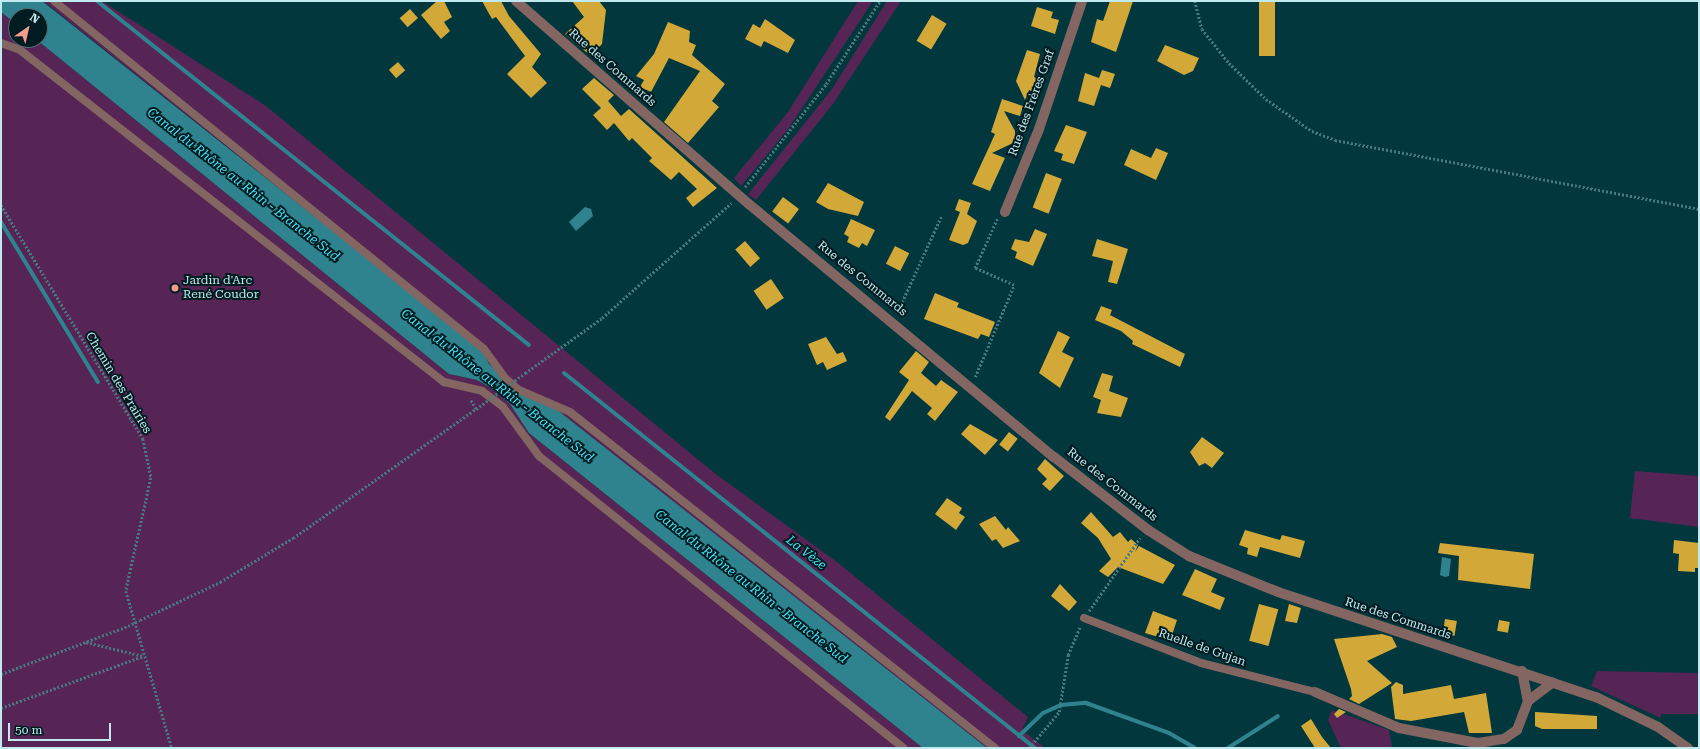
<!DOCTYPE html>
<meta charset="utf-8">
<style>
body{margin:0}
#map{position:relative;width:1700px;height:749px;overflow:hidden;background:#02373e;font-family:"Roboto Serif",serif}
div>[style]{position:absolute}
.green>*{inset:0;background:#562555}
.water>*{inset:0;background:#2f838f}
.stream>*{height:4px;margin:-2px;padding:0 2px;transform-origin:2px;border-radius:2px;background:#2f838f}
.building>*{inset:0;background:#d2a938;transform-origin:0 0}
.path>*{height:2.5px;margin-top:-1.25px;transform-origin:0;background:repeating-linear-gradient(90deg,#497980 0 2px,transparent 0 4px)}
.service>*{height:8px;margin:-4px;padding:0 4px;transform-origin:4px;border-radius:4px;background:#836661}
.minor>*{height:10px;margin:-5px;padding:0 5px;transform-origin:5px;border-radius:5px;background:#836661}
.tertiary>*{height:10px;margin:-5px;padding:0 5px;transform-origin:5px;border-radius:5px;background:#836661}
.path-bridge>*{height:2.5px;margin-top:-1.25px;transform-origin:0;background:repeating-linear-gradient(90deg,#497980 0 2px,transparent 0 4px)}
.tertiary-bridge>*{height:10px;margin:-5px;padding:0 5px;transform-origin:5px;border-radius:5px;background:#836661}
.dots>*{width:11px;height:11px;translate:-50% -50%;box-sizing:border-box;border:2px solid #011c20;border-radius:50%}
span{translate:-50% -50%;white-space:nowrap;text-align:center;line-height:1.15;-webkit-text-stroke:4px #011c20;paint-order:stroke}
.street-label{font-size:12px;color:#c1eaf0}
.poi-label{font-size:12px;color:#c1eaf0}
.left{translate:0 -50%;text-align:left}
.water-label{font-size:13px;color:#3fe3f8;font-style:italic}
.frame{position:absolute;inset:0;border:2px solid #c1eaf0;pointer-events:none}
.north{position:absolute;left:8px;top:8px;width:40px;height:40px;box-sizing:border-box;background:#011c20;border:1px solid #4e6e73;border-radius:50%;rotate:34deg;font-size:11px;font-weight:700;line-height:16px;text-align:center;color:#c1eaf0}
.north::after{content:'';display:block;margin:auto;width:14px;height:18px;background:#f59c90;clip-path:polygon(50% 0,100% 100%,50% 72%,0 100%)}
.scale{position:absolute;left:8px;top:723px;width:103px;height:18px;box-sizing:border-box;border:2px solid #c1eaf0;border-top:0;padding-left:5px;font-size:12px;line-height:14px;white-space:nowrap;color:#c1eaf0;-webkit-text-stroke:3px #011c20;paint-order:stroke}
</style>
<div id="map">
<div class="green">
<i style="clip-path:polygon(43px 1px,102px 1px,266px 106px,717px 475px,837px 562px,1028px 717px,1022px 730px,1045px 748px,987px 748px,556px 409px,513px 388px,489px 364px,481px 348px)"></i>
<i style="clip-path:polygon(858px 1px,873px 1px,789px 128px,741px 186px,734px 178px,788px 112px)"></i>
<i style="clip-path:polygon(887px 1px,901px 1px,833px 104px,756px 200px,748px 194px,832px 89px)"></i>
<i style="clip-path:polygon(1px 12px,16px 24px,16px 40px,37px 40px,449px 374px,477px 380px,491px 388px,510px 404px,529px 433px,923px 748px,1px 748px)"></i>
<i style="clip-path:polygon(1635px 471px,1699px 476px,1699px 527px,1630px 518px)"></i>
<i style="clip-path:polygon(1597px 671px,1699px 673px,1699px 714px,1661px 714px,1661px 718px,1591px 686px)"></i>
<i style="clip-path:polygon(1332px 710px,1389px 730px,1392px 748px,1341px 748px,1328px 720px)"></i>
</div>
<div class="water">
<i style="clip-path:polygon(1px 1px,42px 1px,481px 348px,489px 364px,513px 388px,556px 409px,987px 748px,923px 748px,529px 433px,510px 404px,491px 388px,477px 380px,449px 374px,37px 40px,40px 40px,40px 16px,16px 16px,16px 24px,1px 12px)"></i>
<i style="clip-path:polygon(585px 207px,591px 209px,593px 216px,576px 231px,569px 222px)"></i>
<i style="clip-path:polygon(1442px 557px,1451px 559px,1449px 576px,1445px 577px,1440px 575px)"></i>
</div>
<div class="stream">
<i style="left:97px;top:1px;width:552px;rotate:38.53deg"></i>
<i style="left:1px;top:222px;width:187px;rotate:58.8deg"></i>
<i style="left:564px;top:373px;width:602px;rotate:38.53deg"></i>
<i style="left:1019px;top:736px;width:33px;rotate:-44deg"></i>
<i style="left:1043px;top:713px;width:20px;rotate:-24deg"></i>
<i style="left:1061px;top:705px;width:25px;rotate:-5deg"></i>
<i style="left:1086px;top:703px;width:88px;rotate:19.9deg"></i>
<i style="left:1169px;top:733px;width:30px;rotate:30deg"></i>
<i style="left:1228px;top:748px;width:59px;rotate:-32.6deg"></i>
</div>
<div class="building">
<i style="clip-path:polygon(437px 1px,444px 1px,452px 17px,444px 22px,450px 31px,441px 39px,421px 15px)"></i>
<i style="clip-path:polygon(482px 1px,501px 1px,509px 16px,541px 54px,532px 67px,547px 83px,531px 98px,507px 74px,525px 56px,496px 17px,492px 19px)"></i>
<i style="clip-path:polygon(572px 1px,599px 1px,606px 10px,602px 44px,591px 56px,565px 34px,584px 17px)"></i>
<i style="clip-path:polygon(1110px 1px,1133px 1px,1116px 52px,1091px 42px,1097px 19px,1103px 21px)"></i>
<i style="left:1259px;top:1px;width:16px;height:55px"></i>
<i style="clip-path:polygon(1037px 7px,1053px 12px,1051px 18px,1059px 20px,1055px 34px,1031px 26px)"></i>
<i style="left:410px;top:9px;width:12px;height:14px;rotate:48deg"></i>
<i style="left:932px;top:15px;width:17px;height:30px;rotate:31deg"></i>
<i style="clip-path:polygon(765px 19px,795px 40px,788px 53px,764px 41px,761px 47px,745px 39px,753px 24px,760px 28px)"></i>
<i style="clip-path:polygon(668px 22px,690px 31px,689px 42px,696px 45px,692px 55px,725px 84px,712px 101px,719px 107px,688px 143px,664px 122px,700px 71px,669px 58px,651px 92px,640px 87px,644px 80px,636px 76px,654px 54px)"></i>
<i style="clip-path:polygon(1165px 45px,1199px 58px,1193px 71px,1184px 75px,1157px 61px)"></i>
<i style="clip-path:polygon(1027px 50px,1040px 54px,1034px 77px,1038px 79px,1033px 92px,1029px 90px,1025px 100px,1016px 81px)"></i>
<i style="left:398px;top:62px;width:11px;height:12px;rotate:49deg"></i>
<i style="clip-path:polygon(1102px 70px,1115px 74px,1110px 88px,1101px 85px,1094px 106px,1078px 101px,1085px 73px,1099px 78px)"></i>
<i style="clip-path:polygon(594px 78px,614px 95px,608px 101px,621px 116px,629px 109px,717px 188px,693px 207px,686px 198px,697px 189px,679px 172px,671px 180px,649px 161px,652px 158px,632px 138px,629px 141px,614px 123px,607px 130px,593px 115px,601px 108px,582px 89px)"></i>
<i style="clip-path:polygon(1002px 99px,1023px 106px,1020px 116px,1004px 111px,1015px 131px,1015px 142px,992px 153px,1005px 158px,990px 191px,972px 184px,995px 134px,991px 132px)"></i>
<i style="clip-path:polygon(1066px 125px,1087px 132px,1074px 164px,1061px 160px,1063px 154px,1054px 151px)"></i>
<i style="clip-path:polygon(1156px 148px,1168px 153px,1156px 180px,1124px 165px,1131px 149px,1151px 158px)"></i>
<i style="left:1046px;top:173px;width:17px;height:37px;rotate:21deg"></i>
<i style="clip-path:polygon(828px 183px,864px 202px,858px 216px,828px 209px,816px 202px)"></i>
<i style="left:783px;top:197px;width:20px;height:18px;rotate:37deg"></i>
<i style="clip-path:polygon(959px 199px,971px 203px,967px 214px,977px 221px,968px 243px,963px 245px,949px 240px,960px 212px,955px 210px)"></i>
<i style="clip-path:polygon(851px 219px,875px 230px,867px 246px,862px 243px,859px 248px,847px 242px,849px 237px,844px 234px)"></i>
<i style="clip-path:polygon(1035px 229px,1047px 234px,1033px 266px,1015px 258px,1017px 252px,1011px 249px,1015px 239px,1029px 242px)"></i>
<i style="clip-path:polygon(1097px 239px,1128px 249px,1117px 284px,1108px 282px,1113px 261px,1092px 256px)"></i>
<i style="left:745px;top:241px;width:23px;height:13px;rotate:49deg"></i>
<i style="left:895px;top:246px;width:16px;height:20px;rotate:27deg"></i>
<i style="left:771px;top:279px;width:23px;height:21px;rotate:56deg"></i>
<i style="clip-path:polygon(935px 293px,959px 303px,957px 307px,995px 322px,989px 337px,981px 334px,978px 339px,924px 319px)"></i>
<i style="clip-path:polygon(1101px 306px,1112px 310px,1110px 315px,1185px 354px,1180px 367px,1132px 344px,1133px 341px,1121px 331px,1095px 320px)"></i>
<i style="clip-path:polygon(1058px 331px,1070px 337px,1062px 352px,1074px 358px,1060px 388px,1039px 373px)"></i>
<i style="clip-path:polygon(826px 337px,837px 354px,843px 352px,847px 361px,827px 370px,823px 362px,817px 365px,808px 344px)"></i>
<i style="clip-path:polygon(916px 351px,929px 362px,921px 373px,936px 386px,941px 380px,958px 392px,935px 421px,927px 414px,932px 408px,912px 391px,890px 421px,885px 417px,909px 380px,899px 372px)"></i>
<i style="clip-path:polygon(1102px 373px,1113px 376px,1109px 391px,1128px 398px,1121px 417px,1097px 413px,1101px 400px,1093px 397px)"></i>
<i style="clip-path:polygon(970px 424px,998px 440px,985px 455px,961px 434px)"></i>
<i style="left:1009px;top:432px;width:11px;height:16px;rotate:38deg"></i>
<i style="clip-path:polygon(1202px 437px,1224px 453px,1212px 468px,1205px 463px,1199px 466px,1190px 452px)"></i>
<i style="clip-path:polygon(1045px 459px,1064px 476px,1050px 491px,1042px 484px,1047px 479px,1037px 469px)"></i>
<i style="clip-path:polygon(947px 498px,962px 508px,959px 513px,965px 517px,956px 530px,935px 514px)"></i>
<i style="clip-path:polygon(1091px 512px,1113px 537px,1120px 532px,1128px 542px,1131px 539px,1138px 545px,1135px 552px,1139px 546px,1175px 565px,1163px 584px,1118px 567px,1108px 577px,1099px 571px,1111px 559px,1098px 538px,1081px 523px)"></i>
<i style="clip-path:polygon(995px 516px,1006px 530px,1008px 527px,1020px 541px,1003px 548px,996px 539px,992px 541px,979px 524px)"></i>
<i style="clip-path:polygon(1245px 530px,1280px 540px,1282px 535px,1305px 541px,1300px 558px,1260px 547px,1257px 557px,1247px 554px,1248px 548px,1239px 545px)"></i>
<i style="clip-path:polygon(1674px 540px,1699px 543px,1699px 568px,1695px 568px,1695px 572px,1678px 571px,1679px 554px,1673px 553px)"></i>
<i style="clip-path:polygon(1440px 543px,1534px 554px,1530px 589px,1458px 580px,1459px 556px,1438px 553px)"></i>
<i style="clip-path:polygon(1195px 569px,1217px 579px,1211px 592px,1225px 598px,1220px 610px,1182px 595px)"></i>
<i style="clip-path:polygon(1060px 584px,1077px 602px,1069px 611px,1051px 596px)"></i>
<i style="left:1259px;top:604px;width:20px;height:38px;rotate:15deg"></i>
<i style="clip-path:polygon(1289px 604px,1301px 608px,1297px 623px,1285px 621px)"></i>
<i style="clip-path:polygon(1153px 611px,1177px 620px,1172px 635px,1164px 632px,1162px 638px,1145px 633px)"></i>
<i style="left:1445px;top:619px;width:12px;height:15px;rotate:9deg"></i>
<i style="left:1499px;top:620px;width:11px;height:11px;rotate:10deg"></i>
<i style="clip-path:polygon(1382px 634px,1392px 637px,1397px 647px,1367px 661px,1392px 683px,1359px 704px,1349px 699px,1352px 696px,1351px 689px,1334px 639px)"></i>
<i style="clip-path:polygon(1396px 682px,1403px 685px,1403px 694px,1451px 685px,1454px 699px,1486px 693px,1492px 733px,1469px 733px,1464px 712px,1411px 721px,1395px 719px,1391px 687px)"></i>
<i style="clip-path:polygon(1339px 709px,1346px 712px,1337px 718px,1334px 714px)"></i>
<i style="clip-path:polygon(1535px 712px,1597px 716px,1597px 729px,1542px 729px,1535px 726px)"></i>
<i style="clip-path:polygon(1311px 719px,1322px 737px,1331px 748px,1315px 748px,1301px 726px)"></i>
</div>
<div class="path">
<i style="left:15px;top:1px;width:2px;rotate:27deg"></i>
<i style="left:1195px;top:1px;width:29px;rotate:76deg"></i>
<i style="left:1202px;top:29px;width:43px;rotate:51.5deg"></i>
<i style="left:1229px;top:63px;width:52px;rotate:44.2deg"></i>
<i style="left:1266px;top:99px;width:56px;rotate:34.8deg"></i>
<i style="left:1312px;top:131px;width:25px;rotate:21deg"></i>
<i style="left:1335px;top:140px;width:370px;rotate:10.7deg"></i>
<i style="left:745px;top:187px;width:131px;rotate:-51.8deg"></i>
<i style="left:826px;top:84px;width:99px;rotate:-57deg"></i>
<i style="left:1px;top:205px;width:274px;rotate:58.7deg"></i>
<i style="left:143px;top:439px;width:40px;rotate:78deg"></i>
<i style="left:151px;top:478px;width:116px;rotate:102.5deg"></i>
<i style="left:126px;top:591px;width:164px;rotate:73.7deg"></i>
<i style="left:897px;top:313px;width:106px;rotate:-65.4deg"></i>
<i style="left:525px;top:373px;width:95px;rotate:-35.5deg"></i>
<i style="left:602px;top:318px;width:173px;rotate:-41.7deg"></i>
<i style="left:975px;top:377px;width:100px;rotate:-67deg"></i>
<i style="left:1014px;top:285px;width:43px;rotate:-156.4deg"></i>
<i style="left:975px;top:268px;width:54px;rotate:-65.8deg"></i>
<i style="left:1089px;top:611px;width:89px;rotate:-55.1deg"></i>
<i style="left:140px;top:620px;width:89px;rotate:-25.4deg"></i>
<i style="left:220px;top:582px;width:85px;rotate:-31.1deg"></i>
<i style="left:293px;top:538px;width:224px;rotate:-35.2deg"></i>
<i style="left:476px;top:409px;width:12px;rotate:-121deg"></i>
<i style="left:86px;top:642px;width:59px;rotate:13.8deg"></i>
<i style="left:1px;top:674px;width:136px;rotate:-20.7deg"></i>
<i style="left:1px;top:708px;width:151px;rotate:-20.1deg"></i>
<i style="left:1029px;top:748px;width:47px;rotate:-50.2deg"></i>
<i style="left:1059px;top:712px;width:58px;rotate:-81deg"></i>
<i style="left:1068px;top:655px;width:30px;rotate:-67deg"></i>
</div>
<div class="service">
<i style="left:54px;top:1px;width:553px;rotate:38.98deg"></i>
<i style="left:484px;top:349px;width:36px;rotate:54deg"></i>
<i style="left:505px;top:378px;width:18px;rotate:41deg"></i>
<i style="left:519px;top:390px;width:56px;rotate:23.3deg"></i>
<i style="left:570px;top:412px;width:542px;rotate:38.33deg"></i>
<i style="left:1px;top:43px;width:20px;rotate:20deg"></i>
<i style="left:20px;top:50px;width:539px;rotate:38.06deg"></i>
<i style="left:444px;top:382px;width:39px;rotate:13deg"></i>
<i style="left:482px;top:391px;width:26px;rotate:37deg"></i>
<i style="left:503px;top:407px;width:61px;rotate:53.7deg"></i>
<i style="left:539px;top:456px;width:467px;rotate:38.7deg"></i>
<i style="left:1084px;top:618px;width:125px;rotate:21deg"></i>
<i style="left:1201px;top:663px;width:118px;rotate:14.3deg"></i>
</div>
<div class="minor">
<i style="left:1005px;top:212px;width:90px;rotate:-67.7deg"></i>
<i style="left:1039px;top:129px;width:135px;rotate:-71.4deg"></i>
<i style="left:1522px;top:671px;width:31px;rotate:79deg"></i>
<i style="left:1315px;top:692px;width:91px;rotate:23.2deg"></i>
<i style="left:1399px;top:728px;width:80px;rotate:10.8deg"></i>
<i style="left:1478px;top:743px;width:26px;rotate:-9deg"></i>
<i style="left:1504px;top:739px;width:16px;rotate:-35deg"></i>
<i style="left:1517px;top:730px;width:31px;rotate:-69deg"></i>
<i style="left:1528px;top:701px;width:31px;rotate:-37deg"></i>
</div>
<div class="tertiary">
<i style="left:516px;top:1px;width:281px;rotate:41.1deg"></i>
<i style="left:750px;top:205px;width:395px;rotate:39.7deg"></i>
<i style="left:1054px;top:457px;width:119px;rotate:37.8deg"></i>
<i style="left:1148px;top:530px;width:49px;rotate:32.4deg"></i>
<i style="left:1189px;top:556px;width:96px;rotate:22deg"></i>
<i style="left:1278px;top:592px;width:335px;rotate:18.3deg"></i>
<i style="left:1596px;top:697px;width:69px;rotate:25.8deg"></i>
<i style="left:1658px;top:727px;width:37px;rotate:35deg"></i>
</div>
<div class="path-bridge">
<i style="left:476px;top:409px;width:61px;rotate:-36.3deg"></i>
<i style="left:128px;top:626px;width:13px;rotate:-27deg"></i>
</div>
<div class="tertiary-bridge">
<i style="left:728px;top:186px;width:29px;rotate:41deg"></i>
</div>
<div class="dots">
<i style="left:175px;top:288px;background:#f59c90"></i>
</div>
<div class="street-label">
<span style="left:612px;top:68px;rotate:41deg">Rue des Commards</span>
<span style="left:1032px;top:103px;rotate:-70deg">Rue des Frères Graf</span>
<span style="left:862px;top:279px;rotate:39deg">Rue des Commards</span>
<span style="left:118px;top:383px;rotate:59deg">Chemin des Prairies</span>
<span style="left:1112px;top:485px;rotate:38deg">Rue des Commards</span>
<span style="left:1398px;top:619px;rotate:18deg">Rue des Commards</span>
<span style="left:1202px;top:648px;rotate:19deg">Ruelle de Gujan</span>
</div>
<div class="poi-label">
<span class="left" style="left:183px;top:288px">Jardin d'Arc<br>René Coudor</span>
</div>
<div class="water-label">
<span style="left:243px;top:185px;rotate:38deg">Canal du Rhône au Rhin - Branche Sud</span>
<span style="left:497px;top:386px;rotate:38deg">Canal du Rhône au Rhin - Branche Sud</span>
<span style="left:806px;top:553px;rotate:38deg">La Vèze</span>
<span style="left:751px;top:587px;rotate:38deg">Canal du Rhône au Rhin - Branche Sud</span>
</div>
<div class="frame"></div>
<div class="north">N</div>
<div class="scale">50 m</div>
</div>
